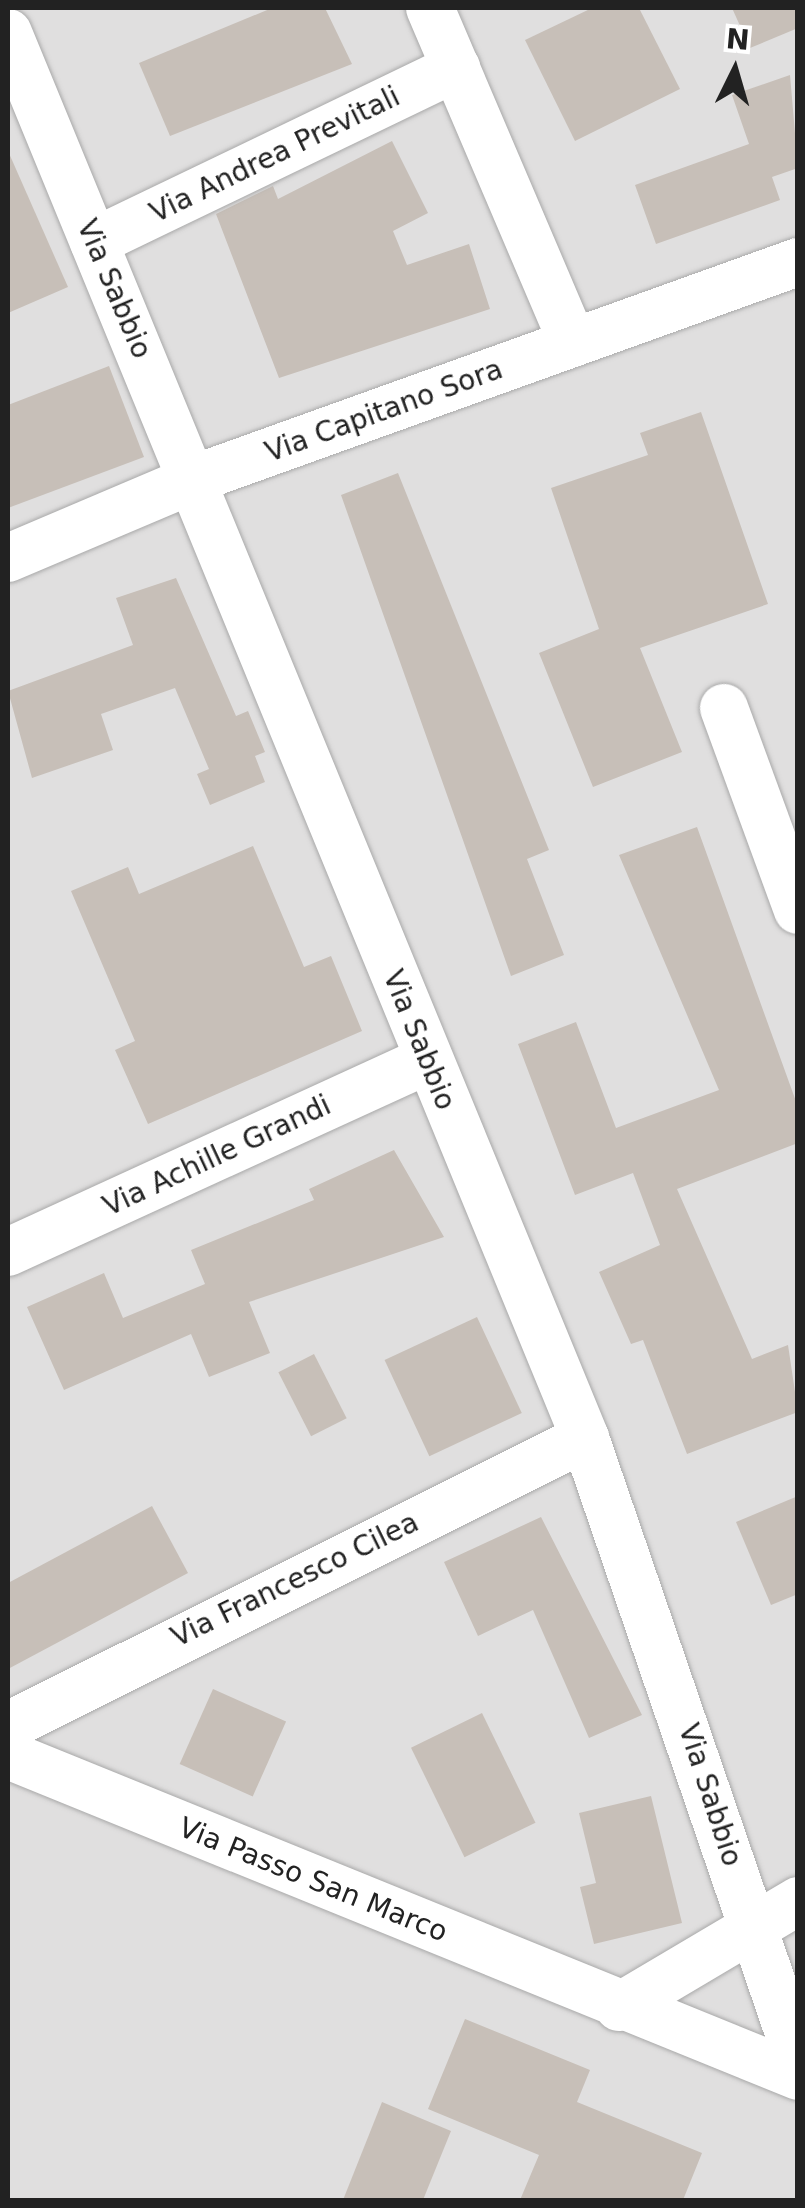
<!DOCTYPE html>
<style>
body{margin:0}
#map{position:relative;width:805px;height:2208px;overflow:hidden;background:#f2efe9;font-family:"DejaVu Sans",sans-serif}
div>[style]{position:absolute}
.residential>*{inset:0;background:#e0dfdf;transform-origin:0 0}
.building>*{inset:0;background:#c7bfb8;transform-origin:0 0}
.roads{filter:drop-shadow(0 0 2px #a9a9a9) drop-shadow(0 0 2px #a9a9a9)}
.minor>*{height:48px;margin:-24px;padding:0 24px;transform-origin:24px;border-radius:24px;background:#fff}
span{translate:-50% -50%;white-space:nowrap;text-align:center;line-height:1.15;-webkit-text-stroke:8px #fff;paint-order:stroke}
.street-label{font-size:28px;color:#222}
.frame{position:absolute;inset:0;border:10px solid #222;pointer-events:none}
.north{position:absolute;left:685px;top:20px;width:100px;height:100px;-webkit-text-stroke:8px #fff;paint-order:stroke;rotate:5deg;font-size:28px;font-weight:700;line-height:40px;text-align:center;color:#222}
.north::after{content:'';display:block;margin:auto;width:35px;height:45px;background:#222;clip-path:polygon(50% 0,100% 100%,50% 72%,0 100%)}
</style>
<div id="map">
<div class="residential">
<i style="left:8px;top:8px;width:789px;height:2192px"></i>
</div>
<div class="building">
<i style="clip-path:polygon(272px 8px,325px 8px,352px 64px,170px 136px,139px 63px)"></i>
<i style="clip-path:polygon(592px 8px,639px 8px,680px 89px,575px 141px,525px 40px)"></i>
<i style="clip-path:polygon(732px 8px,798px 8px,798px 28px,750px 48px)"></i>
<i style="clip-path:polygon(790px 75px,798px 168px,772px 177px,780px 200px,656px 244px,635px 185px,749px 144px,732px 95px)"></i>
<i style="clip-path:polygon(392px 141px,428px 213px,393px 231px,407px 265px,469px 244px,490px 309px,279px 378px,216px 214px,273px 186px,278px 199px)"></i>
<i style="clip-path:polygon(8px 151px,68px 287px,8px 313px)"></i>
<i style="clip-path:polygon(109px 366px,144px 457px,8px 508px,8px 405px)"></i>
<i style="clip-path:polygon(701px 412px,768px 604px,640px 648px,682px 752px,593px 787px,539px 653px,599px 629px,551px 488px,648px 455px,640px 433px)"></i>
<i style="clip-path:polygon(398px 473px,549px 850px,527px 859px,564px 955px,511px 976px,341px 495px)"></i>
<i style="clip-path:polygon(176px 578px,236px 716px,248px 711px,265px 752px,255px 756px,265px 782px,210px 805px,197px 774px,209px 769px,175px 688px,101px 714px,113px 750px,32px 778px,8px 691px,133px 645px,116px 598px)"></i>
<i style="clip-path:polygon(697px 827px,798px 1107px,798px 1143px,677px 1189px,752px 1359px,788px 1345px,798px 1412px,687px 1454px,643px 1340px,631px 1344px,599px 1272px,660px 1245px,633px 1173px,575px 1195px,518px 1044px,576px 1022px,616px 1128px,719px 1090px,619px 855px)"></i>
<i style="clip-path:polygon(253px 846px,304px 967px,331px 956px,362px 1031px,148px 1124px,115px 1050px,135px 1041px,71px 891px,128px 867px,139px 894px)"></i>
<i style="clip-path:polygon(394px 1150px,444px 1237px,249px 1302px,270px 1353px,209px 1377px,191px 1334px,64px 1390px,27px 1307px,104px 1273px,123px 1318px,205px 1284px,191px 1250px,314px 1200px,309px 1189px)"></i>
<i style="left:477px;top:1317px;width:106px;height:102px;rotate:65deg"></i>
<i style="left:314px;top:1354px;width:72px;height:40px;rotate:63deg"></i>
<i style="clip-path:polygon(798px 1496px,798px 1594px,771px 1605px,736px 1522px)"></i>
<i style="clip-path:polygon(152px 1506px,188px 1573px,8px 1669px,8px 1583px)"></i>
<i style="clip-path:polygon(541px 1517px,642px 1715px,589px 1738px,533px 1610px,478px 1636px,444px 1562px)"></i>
<i style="left:213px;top:1689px;width:80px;height:82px;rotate:24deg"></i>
<i style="left:482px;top:1713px;width:122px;height:79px;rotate:64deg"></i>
<i style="clip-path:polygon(651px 1796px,682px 1923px,594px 1944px,580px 1887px,596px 1883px,579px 1813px)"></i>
<i style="clip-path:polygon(465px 2019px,590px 2070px,577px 2102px,702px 2153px,683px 2200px,520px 2200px,539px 2155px,428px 2109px)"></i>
<i style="clip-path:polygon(382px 2102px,451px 2131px,423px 2200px,343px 2200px)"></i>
</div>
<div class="roads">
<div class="minor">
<i style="left:430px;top:8px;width:364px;rotate:66.9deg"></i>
<i style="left:8px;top:33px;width:1519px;rotate:67.67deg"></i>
<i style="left:585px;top:1438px;width:657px;rotate:71.07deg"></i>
<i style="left:94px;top:242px;width:402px;rotate:-25.7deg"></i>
<i style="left:8px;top:558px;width:202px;rotate:-23deg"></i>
<i style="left:194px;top:479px;width:642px;rotate:-19.76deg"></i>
<i style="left:724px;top:708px;width:215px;rotate:69.9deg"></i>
<i style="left:8px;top:1252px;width:461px;rotate:-24.6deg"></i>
<i style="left:8px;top:1726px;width:645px;rotate:-26.53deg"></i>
<i style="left:8px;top:1755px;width:853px;rotate:22.11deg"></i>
<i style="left:619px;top:2007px;width:208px;rotate:-30.6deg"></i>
</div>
</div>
<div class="street-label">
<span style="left:275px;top:155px;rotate:-26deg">Via Andrea Previtali</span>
<span style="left:114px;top:289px;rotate:67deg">Via Sabbio</span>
<span style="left:384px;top:411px;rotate:-20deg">Via Capitano Sora</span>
<span style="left:419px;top:1040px;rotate:68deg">Via Sabbio</span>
<span style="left:217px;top:1156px;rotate:-25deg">Via Achille Grandi</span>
<span style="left:295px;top:1580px;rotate:-26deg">Via Francesco Cilea</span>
<span style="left:710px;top:1795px;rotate:72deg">Via Sabbio</span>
<span style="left:313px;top:1880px;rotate:22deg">Via Passo San Marco</span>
</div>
<div class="frame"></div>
<div class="north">N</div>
</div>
